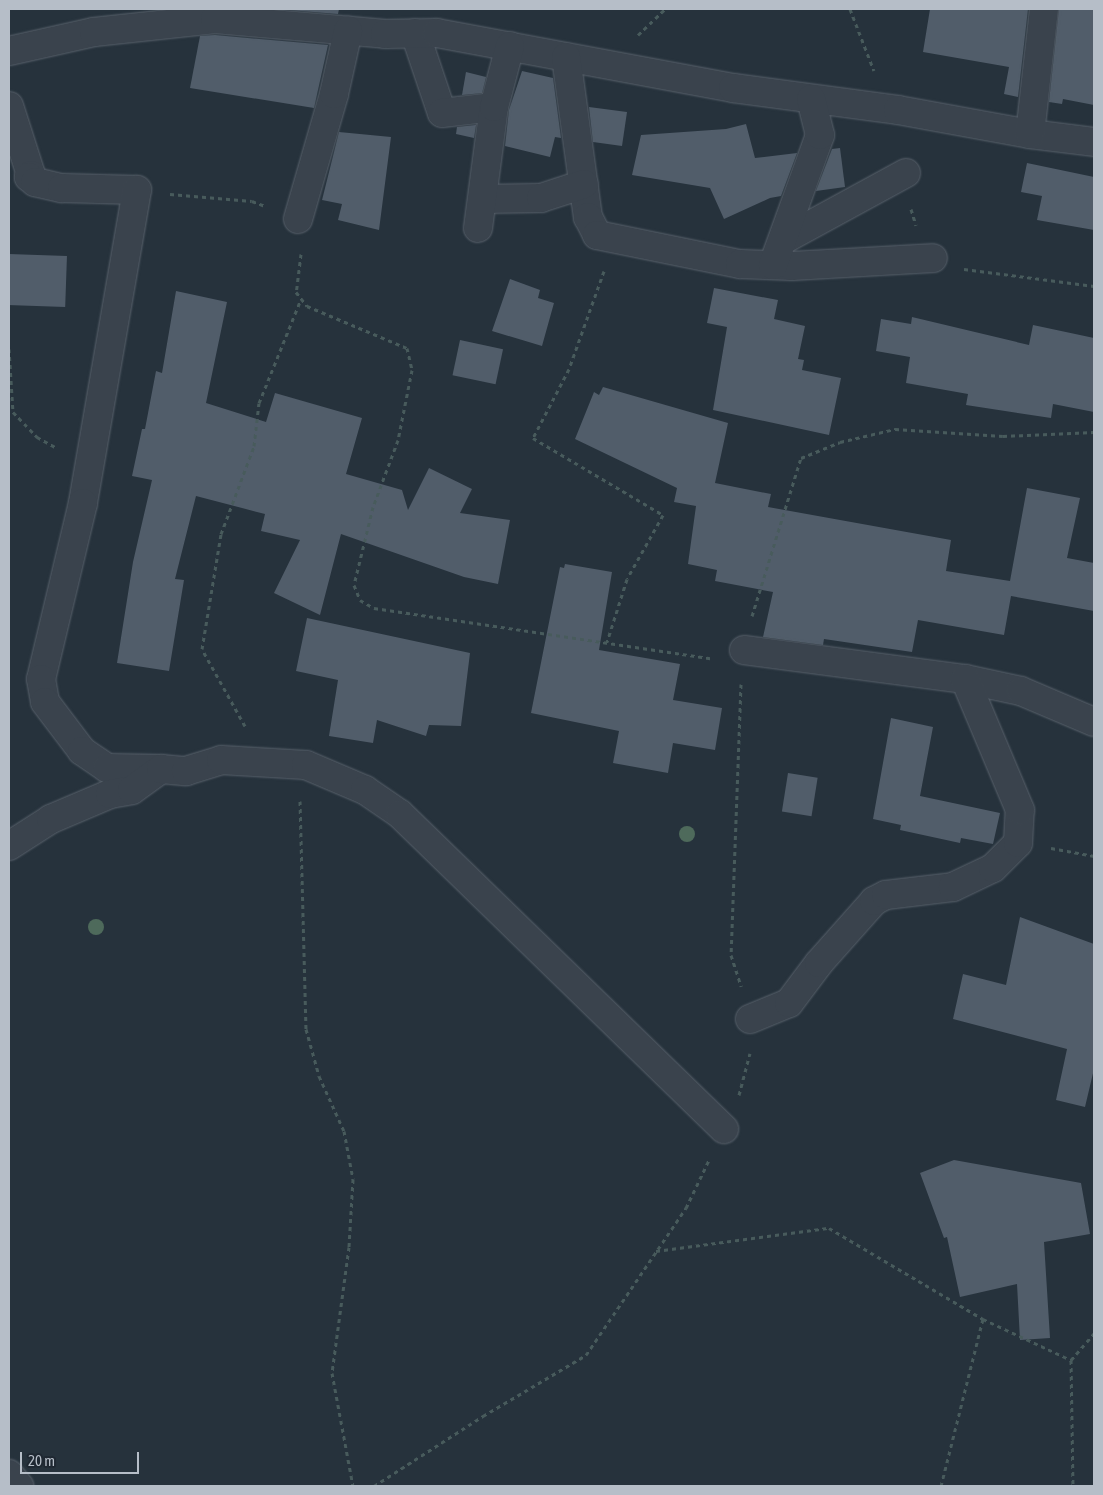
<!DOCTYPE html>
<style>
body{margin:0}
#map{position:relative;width:1103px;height:1495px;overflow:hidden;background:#26323c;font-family:"Asap Condensed",sans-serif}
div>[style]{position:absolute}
.building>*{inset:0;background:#515d6a;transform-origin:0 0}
.path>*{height:3px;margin-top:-1.5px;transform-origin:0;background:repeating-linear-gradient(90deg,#485b5c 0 4px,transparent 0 8px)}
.roads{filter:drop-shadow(0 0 1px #58616b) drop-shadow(0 0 1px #58616b)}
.minor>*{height:28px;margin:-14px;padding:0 14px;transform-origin:14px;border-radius:14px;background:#3a434d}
.trees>*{width:16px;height:16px;margin:-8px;border-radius:50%;background:#4e6a5b}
span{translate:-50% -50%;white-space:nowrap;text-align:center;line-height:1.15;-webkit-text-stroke:4px #1f2832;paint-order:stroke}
.frame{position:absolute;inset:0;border:10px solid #b6bec8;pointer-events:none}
.scale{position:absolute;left:20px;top:1452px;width:119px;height:22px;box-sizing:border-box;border:2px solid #b6bec8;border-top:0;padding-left:6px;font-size:15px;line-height:18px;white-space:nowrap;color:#b6bec8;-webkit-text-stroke:4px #1f2832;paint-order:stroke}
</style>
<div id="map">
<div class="building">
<i style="clip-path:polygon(277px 9px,339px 9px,338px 14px)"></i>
<i style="clip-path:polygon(930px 9px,1028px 9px,1018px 97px,1004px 94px,1009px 67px,923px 52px)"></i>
<i style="clip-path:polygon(1059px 9px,1094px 9px,1094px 105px,1063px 99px,1062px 104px,1049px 102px)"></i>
<i style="clip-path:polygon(215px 35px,328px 45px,314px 108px,190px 88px,200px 36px)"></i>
<i style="clip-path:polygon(522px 71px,553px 78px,561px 138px,555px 137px,550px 157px,505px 146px,509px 110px)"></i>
<i style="clip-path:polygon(466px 72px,486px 77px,482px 93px,462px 95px)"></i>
<i style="clip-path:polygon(589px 107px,627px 112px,622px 146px,593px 142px)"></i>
<i style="clip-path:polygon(746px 124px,755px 158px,797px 153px,781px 196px,770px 198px,724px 219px,710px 188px,632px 175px,641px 135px,726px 129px)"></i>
<i style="clip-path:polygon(476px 125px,474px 138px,456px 134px,457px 127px)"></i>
<i style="clip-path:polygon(339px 132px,391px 137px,379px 230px,338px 220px,342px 204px,322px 200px)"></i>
<i style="clip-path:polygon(840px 148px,845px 187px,816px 191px,832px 149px)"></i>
<i style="clip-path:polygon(1027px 163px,1094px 177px,1094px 230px,1037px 220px,1042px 196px,1021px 192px)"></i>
<i style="left:9px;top:254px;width:58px;height:51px;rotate:2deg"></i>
<i style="clip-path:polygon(510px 279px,540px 290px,538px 298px,554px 303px,542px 346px,492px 331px)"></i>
<i style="clip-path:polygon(714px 288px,778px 300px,774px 319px,805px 326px,798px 359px,804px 360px,802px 370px,841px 378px,829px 435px,713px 410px,727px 327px,707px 323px)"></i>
<i style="clip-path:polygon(176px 291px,227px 302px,206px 403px,266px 422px,275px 393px,362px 418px,346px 474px,402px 490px,408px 510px,429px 468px,472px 489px,460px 513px,510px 520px,498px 584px,464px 577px,341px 534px,320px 615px,274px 593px,300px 540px,261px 531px,265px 514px,196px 496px,175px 579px,184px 580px,169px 671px,117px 663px,133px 562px,152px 480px,132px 476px,142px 429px,145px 429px,156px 371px,162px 373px)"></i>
<i style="clip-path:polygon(912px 317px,1029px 345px,1033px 325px,1094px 338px,1094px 412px,1053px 404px,1051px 418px,966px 405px,968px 394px,906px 383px,910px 357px,876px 351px,881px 319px,911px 324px)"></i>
<i style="left:460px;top:340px;width:44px;height:36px;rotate:12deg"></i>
<i style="clip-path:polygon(603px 387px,728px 423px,715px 483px,771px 494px,768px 507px,951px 540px,946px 571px,1010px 581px,1027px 488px,1080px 498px,1067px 558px,1094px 563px,1094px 611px,1011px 596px,1004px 635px,918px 620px,912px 652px,824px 639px,823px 645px,763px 637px,773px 592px,715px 581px,717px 570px,688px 564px,696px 506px,674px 502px,677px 488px,575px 439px,594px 392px,599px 395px)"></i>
<i style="clip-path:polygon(565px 564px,612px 572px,599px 650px,680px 664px,673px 700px,722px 708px,715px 750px,673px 743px,668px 773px,613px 763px,619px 731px,531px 713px,560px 567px,564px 568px)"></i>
<i style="clip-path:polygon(307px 618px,470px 653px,461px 726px,429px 725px,426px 736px,377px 720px,373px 743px,329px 736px,338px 680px,296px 671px)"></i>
<i style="clip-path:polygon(891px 718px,933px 727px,920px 796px,1000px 813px,993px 844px,961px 838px,960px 843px,900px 830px,901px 825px,873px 819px)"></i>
<i style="left:788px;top:773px;width:30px;height:39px;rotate:9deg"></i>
<i style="clip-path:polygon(1020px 917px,1094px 944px,1094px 1069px,1085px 1107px,1056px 1100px,1067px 1049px,953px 1019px,963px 974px,1006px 985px)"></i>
<i style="clip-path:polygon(954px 1160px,1081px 1183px,1090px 1234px,1044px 1242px,1050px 1338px,1020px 1340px,1017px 1284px,960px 1297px,947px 1237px,944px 1238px,920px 1173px)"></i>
</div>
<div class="path">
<i style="left:850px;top:9px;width:66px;rotate:68.8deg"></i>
<i style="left:638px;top:35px;width:37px;rotate:-44deg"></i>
<i style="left:170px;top:194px;width:82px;rotate:4.9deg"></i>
<i style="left:252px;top:201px;width:14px;rotate:21deg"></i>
<i style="left:911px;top:209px;width:17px;rotate:73deg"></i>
<i style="left:301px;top:254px;width:38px;rotate:97deg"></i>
<i style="left:296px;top:292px;width:18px;rotate:52deg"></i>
<i style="left:307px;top:306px;width:108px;rotate:22.8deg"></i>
<i style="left:407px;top:348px;width:23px;rotate:77deg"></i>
<i style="left:412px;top:370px;width:71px;rotate:101.3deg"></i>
<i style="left:398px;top:440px;width:72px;rotate:110.5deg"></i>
<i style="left:373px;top:507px;width:80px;rotate:103.7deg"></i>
<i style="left:354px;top:585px;width:16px;rotate:68deg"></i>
<i style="left:360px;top:600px;width:16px;rotate:30deg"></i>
<i style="left:374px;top:608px;width:340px;rotate:8.5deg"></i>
<i style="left:964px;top:269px;width:131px;rotate:7.5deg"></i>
<i style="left:604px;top:271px;width:104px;rotate:109.7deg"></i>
<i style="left:569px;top:369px;width:78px;rotate:117.6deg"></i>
<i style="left:533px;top:438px;width:151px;rotate:30.6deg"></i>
<i style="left:663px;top:515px;width:73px;rotate:119.4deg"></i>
<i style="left:627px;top:579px;width:66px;rotate:107.6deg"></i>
<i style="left:9px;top:349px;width:63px;rotate:86.4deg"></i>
<i style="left:13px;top:412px;width:35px;rotate:46deg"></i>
<i style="left:37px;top:437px;width:23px;rotate:29deg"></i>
<i style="left:752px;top:616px;width:165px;rotate:-72.8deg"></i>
<i style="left:801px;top:458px;width:42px;rotate:-22.3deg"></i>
<i style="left:840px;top:442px;width:57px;rotate:-13.3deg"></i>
<i style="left:895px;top:429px;width:108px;rotate:3.7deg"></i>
<i style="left:1003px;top:436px;width:91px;rotate:-2.5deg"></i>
<i style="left:741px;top:684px;width:271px;rotate:92.1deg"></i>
<i style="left:731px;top:955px;width:33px;rotate:72deg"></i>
<i style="left:245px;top:726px;width:88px;rotate:-119.2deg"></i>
<i style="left:202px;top:649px;width:117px;rotate:-80.6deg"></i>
<i style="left:221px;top:534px;width:94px;rotate:-69.4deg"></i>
<i style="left:254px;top:446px;width:43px;rotate:-83.4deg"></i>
<i style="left:259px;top:403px;width:112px;rotate:-68deg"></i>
<i style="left:300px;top:801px;width:228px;rotate:88.5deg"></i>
<i style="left:306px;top:1029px;width:49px;rotate:74.5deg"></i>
<i style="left:319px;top:1076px;width:60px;rotate:65.6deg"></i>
<i style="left:344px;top:1131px;width:49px;rotate:79.4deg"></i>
<i style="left:353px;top:1179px;width:68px;rotate:93.4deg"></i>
<i style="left:349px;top:1247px;width:127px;rotate:97.7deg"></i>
<i style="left:332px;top:1373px;width:115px;rotate:79.5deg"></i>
<i style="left:1051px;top:848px;width:44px;rotate:10.5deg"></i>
<i style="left:739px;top:1095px;width:43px;rotate:-75.3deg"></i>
<i style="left:656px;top:1251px;width:175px;rotate:-7.6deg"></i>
<i style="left:829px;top:1228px;width:179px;rotate:30.6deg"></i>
<i style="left:983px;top:1319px;width:97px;rotate:25deg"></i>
<i style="left:1071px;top:1360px;width:35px;rotate:-49deg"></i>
<i style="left:1071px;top:1360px;width:126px;rotate:89.1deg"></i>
<i style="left:374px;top:1486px;width:130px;rotate:-32.7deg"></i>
<i style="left:483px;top:1416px;width:120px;rotate:-30.6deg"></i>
<i style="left:586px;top:1355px;width:178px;rotate:-55.8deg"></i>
<i style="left:686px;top:1208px;width:53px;rotate:-64.4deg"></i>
<i style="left:941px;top:1486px;width:172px;rotate:-75.9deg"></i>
</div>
<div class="roads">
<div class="minor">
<i style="left:415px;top:33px;width:84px;rotate:71.4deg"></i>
<i style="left:442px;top:113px;width:52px;rotate:-6.6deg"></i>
<i style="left:9px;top:51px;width:87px;rotate:-12.6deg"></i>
<i style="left:94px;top:32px;width:122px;rotate:-6.1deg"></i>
<i style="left:215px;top:19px;width:171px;rotate:5deg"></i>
<i style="left:385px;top:34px;width:52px;rotate:-1.1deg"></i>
<i style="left:437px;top:33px;width:301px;rotate:10.5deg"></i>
<i style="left:733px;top:88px;width:166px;rotate:7.6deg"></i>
<i style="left:898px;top:110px;width:134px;rotate:10.3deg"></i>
<i style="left:1030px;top:134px;width:64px;rotate:7.1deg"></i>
<i style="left:566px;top:57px;width:162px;rotate:82.2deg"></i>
<i style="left:588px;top:217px;width:20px;rotate:63deg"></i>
<i style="left:597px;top:235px;width:146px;rotate:11.5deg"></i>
<i style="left:740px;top:264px;width:52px;rotate:2.2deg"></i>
<i style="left:792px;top:266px;width:141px;rotate:-3.2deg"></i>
<i style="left:9px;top:106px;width:72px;rotate:72.3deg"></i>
<i style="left:31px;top:175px;width:3px;rotate:135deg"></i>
<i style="left:29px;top:177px;width:8px;rotate:40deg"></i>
<i style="left:35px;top:182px;width:28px;rotate:13deg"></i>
<i style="left:62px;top:188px;width:75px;rotate:1.5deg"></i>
<i style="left:137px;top:190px;width:318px;rotate:99.8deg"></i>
<i style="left:83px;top:503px;width:181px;rotate:103.4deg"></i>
<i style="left:41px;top:679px;width:23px;rotate:80deg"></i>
<i style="left:45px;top:702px;width:61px;rotate:52.9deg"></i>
<i style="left:82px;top:751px;width:30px;rotate:34deg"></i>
<i style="left:107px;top:768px;width:54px;rotate:1.1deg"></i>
<i style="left:1030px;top:134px;width:126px;rotate:-83.6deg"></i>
<i style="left:483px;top:199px;width:58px;rotate:-1deg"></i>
<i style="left:541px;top:198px;width:45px;rotate:-18deg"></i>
<i style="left:298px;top:219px;width:130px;rotate:-73.9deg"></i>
<i style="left:334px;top:94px;width:65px;rotate:-77.5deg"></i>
<i style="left:478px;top:228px;width:122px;rotate:-82.5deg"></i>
<i style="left:494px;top:107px;width:63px;rotate:-75.3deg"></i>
<i style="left:783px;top:240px;width:140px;rotate:-28.6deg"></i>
<i style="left:773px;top:265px;width:138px;rotate:-70.1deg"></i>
<i style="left:820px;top:135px;width:37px;rotate:-104deg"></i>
<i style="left:744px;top:650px;width:223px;rotate:7.5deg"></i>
<i style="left:965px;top:679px;width:57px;rotate:12.1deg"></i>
<i style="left:1021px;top:691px;width:79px;rotate:23deg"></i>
<i style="left:9px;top:846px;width:50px;rotate:-32.7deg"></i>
<i style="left:51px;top:819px;width:64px;rotate:-23deg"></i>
<i style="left:110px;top:794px;width:22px;rotate:-10deg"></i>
<i style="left:132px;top:790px;width:36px;rotate:-36deg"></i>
<i style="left:161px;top:769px;width:25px;rotate:5deg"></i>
<i style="left:186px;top:771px;width:37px;rotate:-17deg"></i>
<i style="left:221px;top:760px;width:85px;rotate:3.4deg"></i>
<i style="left:306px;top:765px;width:64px;rotate:23deg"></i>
<i style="left:365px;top:790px;width:42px;rotate:34.4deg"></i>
<i style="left:400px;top:814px;width:452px;rotate:44.2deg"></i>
<i style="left:750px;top:1019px;width:42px;rotate:-22.3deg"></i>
<i style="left:789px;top:1003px;width:50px;rotate:-53.1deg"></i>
<i style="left:819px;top:963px;width:83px;rotate:-48.4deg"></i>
<i style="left:874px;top:901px;width:13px;rotate:-27deg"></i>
<i style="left:886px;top:895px;width:67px;rotate:-6.8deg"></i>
<i style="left:953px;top:887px;width:44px;rotate:-25.4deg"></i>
<i style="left:993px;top:868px;width:35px;rotate:-45deg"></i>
<i style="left:1018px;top:843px;width:33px;rotate:-87deg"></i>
<i style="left:1020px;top:810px;width:142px;rotate:-112.8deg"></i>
<i style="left:9px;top:1474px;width:16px;rotate:50deg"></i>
</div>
</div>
<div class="trees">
<i style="left:687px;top:834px"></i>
<i style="left:96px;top:927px"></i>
</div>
<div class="frame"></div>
<div class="scale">20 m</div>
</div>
